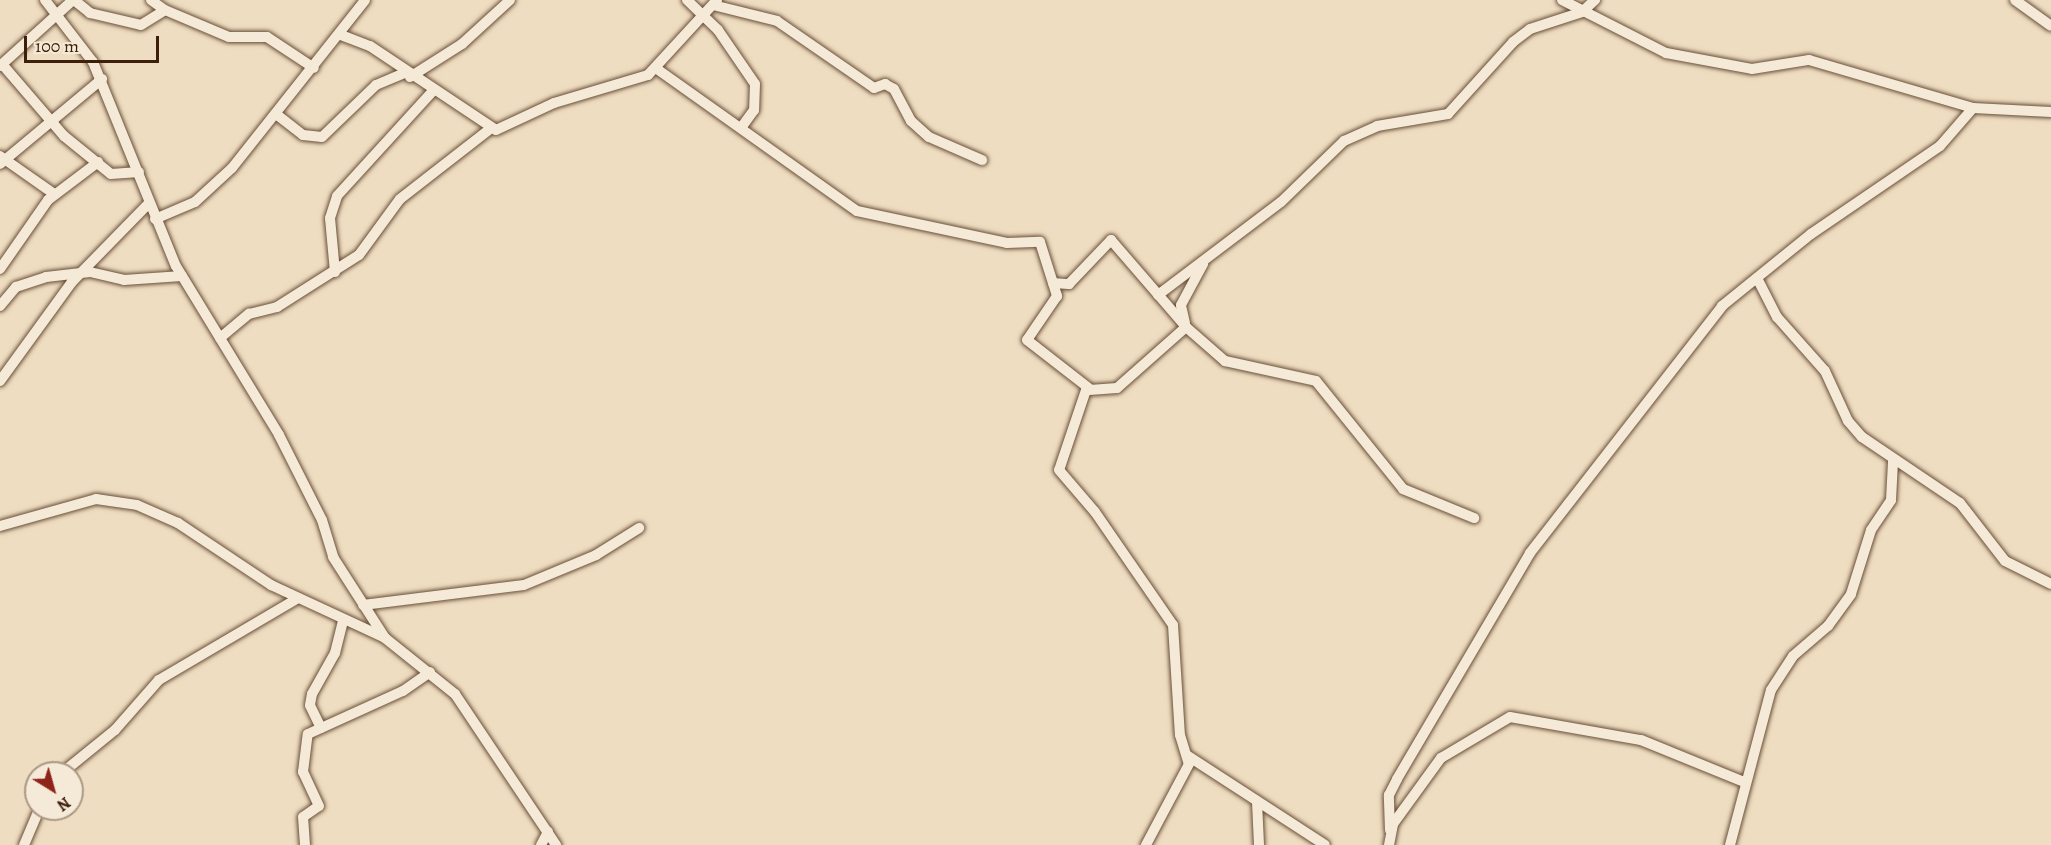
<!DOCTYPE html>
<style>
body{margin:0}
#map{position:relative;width:2051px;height:845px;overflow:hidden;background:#efddc1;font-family:Alegreya,serif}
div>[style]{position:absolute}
.roads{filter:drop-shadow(0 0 2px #694f38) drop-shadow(0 0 2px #694f38)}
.street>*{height:10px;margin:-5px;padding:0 5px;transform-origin:5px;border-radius:5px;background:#f5e9d7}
span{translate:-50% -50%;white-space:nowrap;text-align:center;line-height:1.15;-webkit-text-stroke:5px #f5e9d7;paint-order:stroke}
.north{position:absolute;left:24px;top:761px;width:60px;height:60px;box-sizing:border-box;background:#f5e9d7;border:2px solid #ab9985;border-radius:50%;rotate:143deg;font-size:16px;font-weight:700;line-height:24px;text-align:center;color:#3c200b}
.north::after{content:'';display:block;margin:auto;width:21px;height:27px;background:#8f2418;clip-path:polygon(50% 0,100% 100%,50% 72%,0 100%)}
.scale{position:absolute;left:24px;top:36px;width:135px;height:27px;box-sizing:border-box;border:3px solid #3c200b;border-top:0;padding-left:8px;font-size:18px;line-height:21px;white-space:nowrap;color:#3c200b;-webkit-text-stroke:4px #f5e9d7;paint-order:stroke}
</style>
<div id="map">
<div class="roads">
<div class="street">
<i style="left:45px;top:0;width:78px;rotate:52.3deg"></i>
<i style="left:93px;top:62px;width:220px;rotate:67.9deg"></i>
<i style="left:176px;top:266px;width:198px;rotate:58.6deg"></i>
<i style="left:279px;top:435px;width:95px;rotate:63.2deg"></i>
<i style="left:322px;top:520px;width:39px;rotate:73deg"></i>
<i style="left:333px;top:557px;width:96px;rotate:57.3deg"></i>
<i style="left:74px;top:0;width:21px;rotate:39deg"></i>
<i style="left:90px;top:13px;width:52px;rotate:13.2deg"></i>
<i style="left:141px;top:25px;width:28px;rotate:-32deg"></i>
<i style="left:165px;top:10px;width:69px;rotate:22.9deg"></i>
<i style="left:229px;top:37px;width:38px"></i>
<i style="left:267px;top:37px;width:56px;rotate:33.4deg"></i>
<i style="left:151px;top:0;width:17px;rotate:36deg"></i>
<i style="left:687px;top:0;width:43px;rotate:44.1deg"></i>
<i style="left:718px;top:30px;width:65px;rotate:55.6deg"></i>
<i style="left:755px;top:84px;width:26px;rotate:92deg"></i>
<i style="left:754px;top:110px;width:22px;rotate:126deg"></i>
<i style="left:1562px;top:0;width:117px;rotate:27deg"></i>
<i style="left:1666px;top:53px;width:87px;rotate:10.5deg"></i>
<i style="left:1752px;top:69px;width:58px;rotate:-9deg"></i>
<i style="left:1809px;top:60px;width:171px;rotate:16.3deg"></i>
<i style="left:1973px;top:108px;width:78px;rotate:2.9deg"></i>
<i style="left:2015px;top:0;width:44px;rotate:35.8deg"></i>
<i style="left:713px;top:5px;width:66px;rotate:14deg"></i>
<i style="left:777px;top:21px;width:118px;rotate:34.6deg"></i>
<i style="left:874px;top:88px;width:12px;rotate:-20deg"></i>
<i style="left:885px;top:84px;width:10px;rotate:29deg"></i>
<i style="left:894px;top:89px;width:36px;rotate:62deg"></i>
<i style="left:911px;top:121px;width:24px;rotate:42deg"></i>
<i style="left:929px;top:137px;width:58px;rotate:23.5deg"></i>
<i style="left:341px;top:35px;width:31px;rotate:21deg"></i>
<i style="left:370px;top:46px;width:151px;rotate:33.7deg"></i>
<i style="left:496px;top:130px;width:64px;rotate:-25deg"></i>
<i style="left:554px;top:103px;width:98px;rotate:-16.6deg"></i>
<i style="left:648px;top:75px;width:102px;rotate:-47.4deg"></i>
<i style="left:2px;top:64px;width:95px;rotate:49.3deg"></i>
<i style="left:64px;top:136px;width:60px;rotate:39deg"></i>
<i style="left:111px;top:174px;width:28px;rotate:-4deg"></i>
<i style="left:0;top:66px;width:98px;rotate:-42.1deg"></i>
<i style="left:657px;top:69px;width:245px;rotate:35.4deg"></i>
<i style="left:857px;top:211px;width:153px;rotate:12deg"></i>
<i style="left:1007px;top:243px;width:33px;rotate:-2deg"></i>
<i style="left:1040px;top:242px;width:57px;rotate:72.5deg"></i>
<i style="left:1057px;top:296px;width:53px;rotate:124.3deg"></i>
<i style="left:1027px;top:340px;width:80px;rotate:37.9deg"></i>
<i style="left:410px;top:77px;width:62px;rotate:-32.4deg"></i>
<i style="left:462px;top:44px;width:65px;rotate:-42.5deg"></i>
<i style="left:276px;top:114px;width:34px;rotate:38deg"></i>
<i style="left:303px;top:135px;width:19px;rotate:6deg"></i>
<i style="left:322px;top:137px;width:75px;rotate:-43.9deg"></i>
<i style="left:376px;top:85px;width:30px;rotate:-23deg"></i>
<i style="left:0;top:156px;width:66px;rotate:35.1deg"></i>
<i style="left:0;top:164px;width:133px;rotate:-39.8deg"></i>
<i style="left:155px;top:219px;width:43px;rotate:-23deg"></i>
<i style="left:195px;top:202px;width:50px;rotate:-42.6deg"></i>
<i style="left:232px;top:168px;width:214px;rotate:-51.6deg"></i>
<i style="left:0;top:269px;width:84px;rotate:-55.2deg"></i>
<i style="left:48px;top:200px;width:63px;rotate:-37.2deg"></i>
<i style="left:335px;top:272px;width:54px;rotate:-95.3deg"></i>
<i style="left:330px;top:218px;width:23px;rotate:-72deg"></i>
<i style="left:337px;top:196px;width:141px;rotate:-47.6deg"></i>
<i style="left:1757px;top:278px;width:44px;rotate:62.9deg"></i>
<i style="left:1777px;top:317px;width:72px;rotate:48.4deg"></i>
<i style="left:1825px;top:371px;width:55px;rotate:65.3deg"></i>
<i style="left:1848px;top:421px;width:21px;rotate:49deg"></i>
<i style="left:1862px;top:437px;width:118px;rotate:34deg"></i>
<i style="left:1960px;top:503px;width:73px;rotate:52.2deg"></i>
<i style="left:2005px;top:561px;width:51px;rotate:26.6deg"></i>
<i style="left:1053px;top:283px;width:16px;rotate:4deg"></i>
<i style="left:1069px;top:284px;width:61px;rotate:-46.3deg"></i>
<i style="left:1111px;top:240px;width:115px;rotate:49.2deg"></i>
<i style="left:1186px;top:327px;width:92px;rotate:138.5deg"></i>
<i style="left:1117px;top:388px;width:31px;rotate:176deg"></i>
<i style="left:1086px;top:390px;width:84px;rotate:108.6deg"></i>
<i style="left:1059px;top:470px;width:55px;rotate:49.4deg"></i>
<i style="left:1095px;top:512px;width:137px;rotate:55.4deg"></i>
<i style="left:1173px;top:625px;width:110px;rotate:86.4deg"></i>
<i style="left:1180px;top:735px;width:30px;rotate:73deg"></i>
<i style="left:1189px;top:764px;width:92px;rotate:118deg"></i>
<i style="left:1158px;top:295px;width:154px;rotate:-37.1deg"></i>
<i style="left:1281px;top:202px;width:88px;rotate:-44.1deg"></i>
<i style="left:1344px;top:141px;width:36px;rotate:-24deg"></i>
<i style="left:1377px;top:126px;width:72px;rotate:-9.6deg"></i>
<i style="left:1448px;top:114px;width:97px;rotate:-47.9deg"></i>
<i style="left:1513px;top:42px;width:21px;rotate:-37deg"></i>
<i style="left:1530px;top:29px;width:55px;rotate:-18.1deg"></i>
<i style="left:1582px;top:12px;width:18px;rotate:-43deg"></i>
<i style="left:0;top:306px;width:25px;rotate:-50deg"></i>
<i style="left:16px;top:287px;width:32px;rotate:-18deg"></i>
<i style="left:46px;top:277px;width:44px;rotate:-6.5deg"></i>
<i style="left:90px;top:272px;width:35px;rotate:13deg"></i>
<i style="left:124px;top:280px;width:58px;rotate:-3.9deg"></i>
<i style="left:1185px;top:323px;width:18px;rotate:-103deg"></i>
<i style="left:1181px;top:305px;width:47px;rotate:-61.8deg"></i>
<i style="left:1186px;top:327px;width:52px;rotate:41.1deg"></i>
<i style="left:1225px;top:361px;width:93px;rotate:12.4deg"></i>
<i style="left:1316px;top:381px;width:139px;rotate:51.1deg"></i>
<i style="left:1403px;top:489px;width:77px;rotate:22.2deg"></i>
<i style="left:220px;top:338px;width:38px;rotate:-40deg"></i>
<i style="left:249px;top:314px;width:29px;rotate:-14deg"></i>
<i style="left:277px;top:307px;width:97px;rotate:-32.4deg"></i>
<i style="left:359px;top:255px;width:69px;rotate:-53.8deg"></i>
<i style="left:400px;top:199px;width:114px;rotate:-37.9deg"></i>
<i style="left:0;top:381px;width:122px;rotate:-54deg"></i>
<i style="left:72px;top:282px;width:110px;rotate:-45.7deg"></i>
<i style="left:0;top:526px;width:100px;rotate:-15.7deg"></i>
<i style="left:96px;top:499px;width:41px;rotate:8.3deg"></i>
<i style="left:137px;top:505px;width:45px;rotate:23.7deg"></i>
<i style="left:178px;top:523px;width:112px;rotate:33.7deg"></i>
<i style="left:271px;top:585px;width:126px;rotate:24.9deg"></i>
<i style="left:385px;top:638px;width:90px;rotate:38.7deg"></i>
<i style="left:455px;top:694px;width:182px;rotate:56.2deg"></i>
<i style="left:363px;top:605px;width:162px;rotate:-7.1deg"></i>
<i style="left:524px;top:585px;width:78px;rotate:-22.6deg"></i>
<i style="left:596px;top:555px;width:51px;rotate:-32.1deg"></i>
<i style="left:321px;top:728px;width:25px;rotate:-116deg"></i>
<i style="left:310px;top:705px;width:11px;rotate:-80deg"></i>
<i style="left:312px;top:694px;width:47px;rotate:-60.7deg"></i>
<i style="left:335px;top:653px;width:34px;rotate:-76deg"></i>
<i style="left:1188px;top:756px;width:163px;rotate:33deg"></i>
<i style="left:62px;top:773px;width:68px;rotate:-39.1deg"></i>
<i style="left:115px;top:730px;width:67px;rotate:-48.7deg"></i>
<i style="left:159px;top:680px;width:161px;rotate:-30.5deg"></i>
<i style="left:1257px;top:802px;width:43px;rotate:87.3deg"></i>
<i style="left:1390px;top:830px;width:35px;rotate:-92deg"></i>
<i style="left:1389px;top:795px;width:18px;rotate:-63deg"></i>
<i style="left:1397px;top:779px;width:262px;rotate:-59.5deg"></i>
<i style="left:1530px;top:553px;width:313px;rotate:-52.1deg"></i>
<i style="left:1722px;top:306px;width:114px;rotate:-39deg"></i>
<i style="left:1811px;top:234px;width:156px;rotate:-34.3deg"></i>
<i style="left:1940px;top:146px;width:50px;rotate:-49deg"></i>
<i style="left:24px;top:845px;width:39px;rotate:-67deg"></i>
<i style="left:305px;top:845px;width:28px;rotate:-94deg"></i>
<i style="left:303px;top:817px;width:19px;rotate:-35deg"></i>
<i style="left:319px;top:806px;width:38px;rotate:-115deg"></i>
<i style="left:303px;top:772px;width:38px;rotate:-83deg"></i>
<i style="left:308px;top:734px;width:104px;rotate:-24.4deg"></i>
<i style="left:403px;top:691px;width:33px;rotate:-35deg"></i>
<i style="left:541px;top:845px;width:15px;rotate:-62deg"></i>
<i style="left:1389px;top:845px;width:21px;rotate:-79deg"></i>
<i style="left:1393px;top:824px;width:82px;rotate:-54deg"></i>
<i style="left:1441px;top:758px;width:80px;rotate:-30.7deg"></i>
<i style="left:1510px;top:717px;width:133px;rotate:10deg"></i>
<i style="left:1641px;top:740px;width:111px;rotate:22.2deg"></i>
<i style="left:1730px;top:845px;width:160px;rotate:-75.2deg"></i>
<i style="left:1771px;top:690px;width:40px;rotate:-57.1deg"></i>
<i style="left:1793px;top:656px;width:46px;rotate:-40.6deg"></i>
<i style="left:1828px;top:626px;width:39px;rotate:-54deg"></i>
<i style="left:1851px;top:594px;width:67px;rotate:-72.6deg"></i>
<i style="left:1871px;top:530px;width:36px;rotate:-56deg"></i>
<i style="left:1891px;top:500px;width:39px;rotate:-87deg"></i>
</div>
</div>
<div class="north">N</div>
<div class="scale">100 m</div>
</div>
